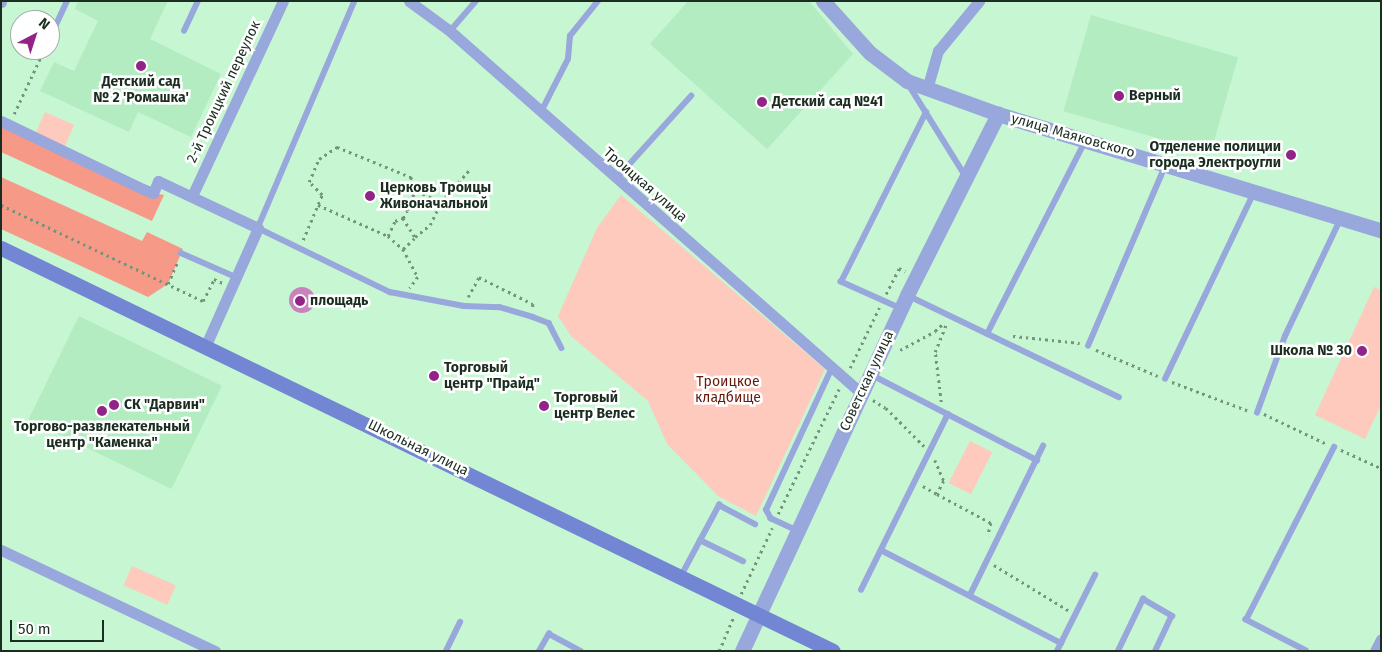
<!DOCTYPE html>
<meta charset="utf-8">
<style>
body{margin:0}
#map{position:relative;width:1382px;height:652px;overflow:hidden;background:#c6f6d2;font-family:"Fira Sans",sans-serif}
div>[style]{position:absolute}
.built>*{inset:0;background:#b4ecc2;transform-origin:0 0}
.green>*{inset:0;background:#fecabe;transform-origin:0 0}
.forest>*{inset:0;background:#f69a87}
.water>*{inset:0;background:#c883bd}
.round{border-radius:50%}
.path>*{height:2.5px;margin-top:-1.25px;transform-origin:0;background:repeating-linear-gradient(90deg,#74957c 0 2.5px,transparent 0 6.5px)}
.service>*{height:5.5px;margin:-2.75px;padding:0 2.75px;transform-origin:2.75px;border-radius:2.75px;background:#98a7dc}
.minor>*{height:11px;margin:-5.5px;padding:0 5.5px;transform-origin:5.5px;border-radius:5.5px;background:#98a7dc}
.tertiary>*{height:15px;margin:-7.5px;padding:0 7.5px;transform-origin:7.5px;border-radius:7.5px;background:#98a7dc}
.secondary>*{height:15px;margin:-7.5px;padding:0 7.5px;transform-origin:7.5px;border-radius:7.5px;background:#7386d3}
.dots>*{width:14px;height:14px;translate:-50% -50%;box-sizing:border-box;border:2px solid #fff;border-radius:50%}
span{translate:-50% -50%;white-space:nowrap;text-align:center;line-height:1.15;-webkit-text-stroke:5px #fff;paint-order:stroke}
.poi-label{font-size:14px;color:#1b2d20;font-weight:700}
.left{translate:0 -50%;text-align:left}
.right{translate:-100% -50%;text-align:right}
.street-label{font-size:14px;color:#1b2d20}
.park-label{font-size:14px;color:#68180a}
.frame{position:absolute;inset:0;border:2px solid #1b2d20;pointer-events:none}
.north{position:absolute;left:10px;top:10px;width:50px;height:50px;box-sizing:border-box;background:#fff;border:1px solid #a4aba6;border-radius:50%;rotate:40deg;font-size:14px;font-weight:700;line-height:20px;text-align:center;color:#1b2d20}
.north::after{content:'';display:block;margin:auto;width:18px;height:22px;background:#912486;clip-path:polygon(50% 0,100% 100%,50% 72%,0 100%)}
.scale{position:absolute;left:10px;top:620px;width:94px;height:22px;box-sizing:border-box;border:2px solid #1b2d20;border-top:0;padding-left:6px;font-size:15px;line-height:18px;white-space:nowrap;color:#1b2d20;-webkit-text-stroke:4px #fff;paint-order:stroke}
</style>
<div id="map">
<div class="built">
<i style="clip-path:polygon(78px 1px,168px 1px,150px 39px,221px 74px,191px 137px,138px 112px,129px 132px,40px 91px,54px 62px,74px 71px,98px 21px,75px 9px)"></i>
<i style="clip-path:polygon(688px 1px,809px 1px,853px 54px,767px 149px,650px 44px)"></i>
<i style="left:1091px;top:15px;width:153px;height:100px;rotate:16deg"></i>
<i style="left:79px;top:316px;width:159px;height:115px;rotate:26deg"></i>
</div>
<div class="green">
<i style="left:45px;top:112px;width:32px;height:28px;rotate:24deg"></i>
<i style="clip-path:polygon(621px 195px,825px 369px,756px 516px,718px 496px,667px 444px,648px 401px,571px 336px,558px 316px,597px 228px)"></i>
<i style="clip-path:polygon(1374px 287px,1381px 290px,1381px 405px,1365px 439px,1315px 415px)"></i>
<i style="left:970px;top:441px;width:25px;height:47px;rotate:27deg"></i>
<i style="left:132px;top:566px;width:48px;height:21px;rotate:24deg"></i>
</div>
<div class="forest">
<i style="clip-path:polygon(1px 121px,153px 193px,164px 195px,152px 221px,1px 152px)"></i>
<i style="clip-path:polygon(1px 177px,142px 241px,147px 232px,183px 249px,168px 284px,148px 297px,1px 229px)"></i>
</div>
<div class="water">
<i class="round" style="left:289px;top:287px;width:26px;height:26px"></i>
</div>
<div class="path">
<i style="left:14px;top:114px;width:71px;rotate:-64.9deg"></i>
<i style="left:1px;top:205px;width:224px;rotate:25.4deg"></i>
<i style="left:203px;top:301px;width:25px;rotate:-63deg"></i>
<i style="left:214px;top:279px;width:10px;rotate:24deg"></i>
<i style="left:318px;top:205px;width:77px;rotate:23.9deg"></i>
<i style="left:388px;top:236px;width:17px;rotate:-65deg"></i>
<i style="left:395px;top:221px;width:9px;rotate:-21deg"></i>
<i style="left:403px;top:218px;width:8px;rotate:-60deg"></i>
<i style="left:407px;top:211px;width:10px;rotate:-84deg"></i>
<i style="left:408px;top:201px;width:13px;rotate:-48deg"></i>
<i style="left:403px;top:218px;width:22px;rotate:58deg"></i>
<i style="left:415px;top:237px;width:19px;rotate:-39deg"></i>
<i style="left:430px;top:225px;width:25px;rotate:-64deg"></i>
<i style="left:388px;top:236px;width:20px;rotate:41deg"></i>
<i style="left:403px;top:249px;width:16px;rotate:-43deg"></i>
<i style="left:303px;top:240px;width:49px;rotate:-67.1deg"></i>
<i style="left:322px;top:195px;width:18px;rotate:-135deg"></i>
<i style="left:309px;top:182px;width:25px;rotate:-67deg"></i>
<i style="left:319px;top:159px;width:22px;rotate:-34deg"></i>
<i style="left:337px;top:147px;width:80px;rotate:22.1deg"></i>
<i style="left:411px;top:177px;width:15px;rotate:67deg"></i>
<i style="left:417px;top:191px;width:26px;rotate:25deg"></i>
<i style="left:441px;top:202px;width:45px;rotate:-48.6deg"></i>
<i style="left:403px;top:249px;width:32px;rotate:62deg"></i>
<i style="left:418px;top:277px;width:14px;rotate:126deg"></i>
<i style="left:168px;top:284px;width:26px;rotate:-67deg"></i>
<i style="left:886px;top:294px;width:29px;rotate:-63deg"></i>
<i style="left:899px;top:268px;width:7px;rotate:27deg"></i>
<i style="left:468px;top:297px;width:23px;rotate:-61deg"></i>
<i style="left:479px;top:277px;width:60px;rotate:26.6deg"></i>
<i style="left:533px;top:304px;width:4px;rotate:90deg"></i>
<i style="left:1013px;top:336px;width:67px;rotate:6deg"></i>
<i style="left:900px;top:350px;width:40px;rotate:-28deg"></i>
<i style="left:935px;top:331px;width:12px;rotate:-42deg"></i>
<i style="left:1096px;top:350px;width:67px;rotate:22.8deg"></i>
<i style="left:850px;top:368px;width:67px;rotate:-64.2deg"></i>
<i style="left:1172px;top:382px;width:82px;rotate:20.6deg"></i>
<i style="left:873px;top:400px;width:15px;rotate:32deg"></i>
<i style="left:886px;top:408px;width:54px;rotate:45deg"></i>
<i style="left:941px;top:402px;width:50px;rotate:-96.8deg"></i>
<i style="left:935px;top:352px;width:31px;rotate:-68deg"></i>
<i style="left:1264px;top:414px;width:70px;rotate:25.5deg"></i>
<i style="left:1341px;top:450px;width:44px;rotate:24.2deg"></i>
<i style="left:935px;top:460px;width:23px;rotate:67deg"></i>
<i style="left:944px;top:481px;width:15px;rotate:118deg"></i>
<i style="left:937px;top:494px;width:61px;rotate:28.2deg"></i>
<i style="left:991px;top:523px;width:13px;rotate:103deg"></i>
<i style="left:923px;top:486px;width:16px;rotate:30deg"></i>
<i style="left:778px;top:514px;width:139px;rotate:-64deg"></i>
<i style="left:994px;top:565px;width:87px;rotate:31.3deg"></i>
<i style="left:741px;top:594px;width:73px;rotate:-64.8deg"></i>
<i style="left:719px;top:651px;width:36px;rotate:-67deg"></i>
</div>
<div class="service">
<i style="left:355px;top:1px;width:247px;rotate:113.1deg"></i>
<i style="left:258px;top:228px;width:147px;rotate:25.9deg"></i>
<i style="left:390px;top:292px;width:75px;rotate:10.7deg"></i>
<i style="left:464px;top:306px;width:35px;rotate:2deg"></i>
<i style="left:499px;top:307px;width:35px;rotate:16deg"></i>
<i style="left:533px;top:317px;width:17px;rotate:21deg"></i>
<i style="left:549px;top:323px;width:28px;rotate:63deg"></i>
<i style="left:184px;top:31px;width:33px;rotate:-65deg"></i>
<i style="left:450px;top:31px;width:40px;rotate:-49deg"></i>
<i style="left:50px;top:38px;width:41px;rotate:-65.3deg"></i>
<i style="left:909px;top:85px;width:106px;rotate:58.1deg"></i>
<i style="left:541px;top:112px;width:59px;rotate:-63deg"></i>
<i style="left:568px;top:59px;width:23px;rotate:-85deg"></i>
<i style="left:570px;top:36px;width:45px;rotate:-51.3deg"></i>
<i style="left:616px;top:179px;width:112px;rotate:-47.9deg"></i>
<i style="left:181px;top:253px;width:60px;rotate:23.6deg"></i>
<i style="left:909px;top:296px;width:233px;rotate:25.7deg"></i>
<i style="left:901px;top:309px;width:66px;rotate:-155.8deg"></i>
<i style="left:841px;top:282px;width:190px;rotate:-63.4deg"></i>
<i style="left:987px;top:334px;width:216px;rotate:-63deg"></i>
<i style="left:1088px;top:346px;width:196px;rotate:-66.8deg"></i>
<i style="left:872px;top:375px;width:186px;rotate:27.3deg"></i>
<i style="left:1165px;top:379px;width:207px;rotate:-64.5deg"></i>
<i style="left:1257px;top:413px;width:82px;rotate:-70deg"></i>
<i style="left:1285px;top:336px;width:131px;rotate:-64.6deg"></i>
<i style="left:797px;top:531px;width:29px;rotate:-155deg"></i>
<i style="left:771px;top:519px;width:10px;rotate:-119deg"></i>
<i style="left:766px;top:510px;width:157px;rotate:-65.1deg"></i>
<i style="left:700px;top:540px;width:48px;rotate:26deg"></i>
<i style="left:881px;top:550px;width:203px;rotate:27.3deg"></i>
<i style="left:681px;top:576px;width:81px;rotate:-61.8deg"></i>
<i style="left:719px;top:505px;width:41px;rotate:27.8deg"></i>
<i style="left:861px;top:590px;width:196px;rotate:-63.7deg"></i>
<i style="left:970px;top:595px;width:166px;rotate:-63.9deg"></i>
<i style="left:446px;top:651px;width:32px;rotate:-64deg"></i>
<i style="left:539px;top:651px;width:20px;rotate:-60deg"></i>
<i style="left:549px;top:634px;width:36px;rotate:28deg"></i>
<i style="left:1057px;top:651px;width:85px;rotate:-63.4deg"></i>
<i style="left:1118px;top:651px;width:58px;rotate:-64.3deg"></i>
<i style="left:1143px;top:599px;width:34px;rotate:30deg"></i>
<i style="left:1172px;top:616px;width:38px;rotate:115deg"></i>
<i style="left:1306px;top:651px;width:68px;rotate:-152.7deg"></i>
<i style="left:1246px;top:620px;width:194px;rotate:-63deg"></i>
</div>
<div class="minor">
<i style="left:409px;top:1px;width:51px;rotate:36.2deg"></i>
<i style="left:450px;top:31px;width:548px;rotate:41.37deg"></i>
<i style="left:1px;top:2px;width:1px;rotate:-90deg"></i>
<i style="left:927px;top:89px;width:40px;rotate:-74deg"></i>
<i style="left:938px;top:51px;width:65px;rotate:-50.6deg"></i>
<i style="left:1px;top:121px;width:157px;rotate:25.6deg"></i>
<i style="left:143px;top:189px;width:11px;rotate:22deg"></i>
<i style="left:153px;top:193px;width:13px;rotate:-67deg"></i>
<i style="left:158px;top:181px;width:110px;rotate:25.2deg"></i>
<i style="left:258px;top:228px;width:128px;rotate:114deg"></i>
<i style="left:192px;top:196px;width:215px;rotate:-65deg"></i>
<i style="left:1px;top:550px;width:237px;rotate:25.3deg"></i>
<i style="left:1375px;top:651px;width:13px;rotate:-63deg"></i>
</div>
<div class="tertiary">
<i style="left:823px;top:1px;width:70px;rotate:47.9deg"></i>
<i style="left:870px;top:53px;width:46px;rotate:37.1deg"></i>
<i style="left:907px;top:81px;width:97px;rotate:19.9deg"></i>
<i style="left:998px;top:114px;width:400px;rotate:16.9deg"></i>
<i style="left:742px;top:651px;width:392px;rotate:-65.1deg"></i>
<i style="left:907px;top:295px;width:203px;rotate:-63.3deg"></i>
</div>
<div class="secondary">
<i style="left:1px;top:248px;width:924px;rotate:25.84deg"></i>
</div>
<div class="dots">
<i style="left:141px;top:66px;background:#912486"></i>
<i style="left:1119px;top:96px;background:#912486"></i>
<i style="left:762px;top:102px;background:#912486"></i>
<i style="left:1291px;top:155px;background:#912486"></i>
<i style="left:370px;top:196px;background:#912486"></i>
<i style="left:300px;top:301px;background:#912486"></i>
<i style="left:1362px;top:351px;background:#912486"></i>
<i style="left:434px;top:376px;background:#912486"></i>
<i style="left:114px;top:405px;background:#912486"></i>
<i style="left:544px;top:406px;background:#912486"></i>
<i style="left:102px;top:411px;background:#912486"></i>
</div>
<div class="poi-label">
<span style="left:141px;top:90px">Детский сад<br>№ 2 'Ромашка'</span>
<span class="left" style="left:1129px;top:96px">Верный</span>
<span class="left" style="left:772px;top:102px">Детский сад №41</span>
<span class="right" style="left:1281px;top:155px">Отделение полиции<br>города Электроугли</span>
<span class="left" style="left:380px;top:196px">Церковь Троицы<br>Живоначальной</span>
<span class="left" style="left:310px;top:301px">площадь</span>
<span class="right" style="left:1352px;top:351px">Школа № 30</span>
<span class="left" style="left:444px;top:376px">Торговый<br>центр "Прайд"</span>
<span class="left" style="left:554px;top:406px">Торговый<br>центр Велес</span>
<span class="left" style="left:124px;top:405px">СК "Дарвин"</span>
<span style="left:102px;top:435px">Торгово-развлекательный<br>центр "Каменка"</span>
</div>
<div class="street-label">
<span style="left:224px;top:92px;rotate:-65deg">2-й Троицкий переулок</span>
<span style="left:1073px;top:136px;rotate:16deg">улица Маяковского</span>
<span style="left:645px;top:185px;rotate:41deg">Троицкая улица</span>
<span style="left:867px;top:381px;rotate:-65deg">Советская улица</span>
<span style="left:418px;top:448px;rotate:26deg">Школьная улица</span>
</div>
<div class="park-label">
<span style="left:728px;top:390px">Троицкое<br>кладбище</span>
</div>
<div class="frame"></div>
<div class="north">N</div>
<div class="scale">50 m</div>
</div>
